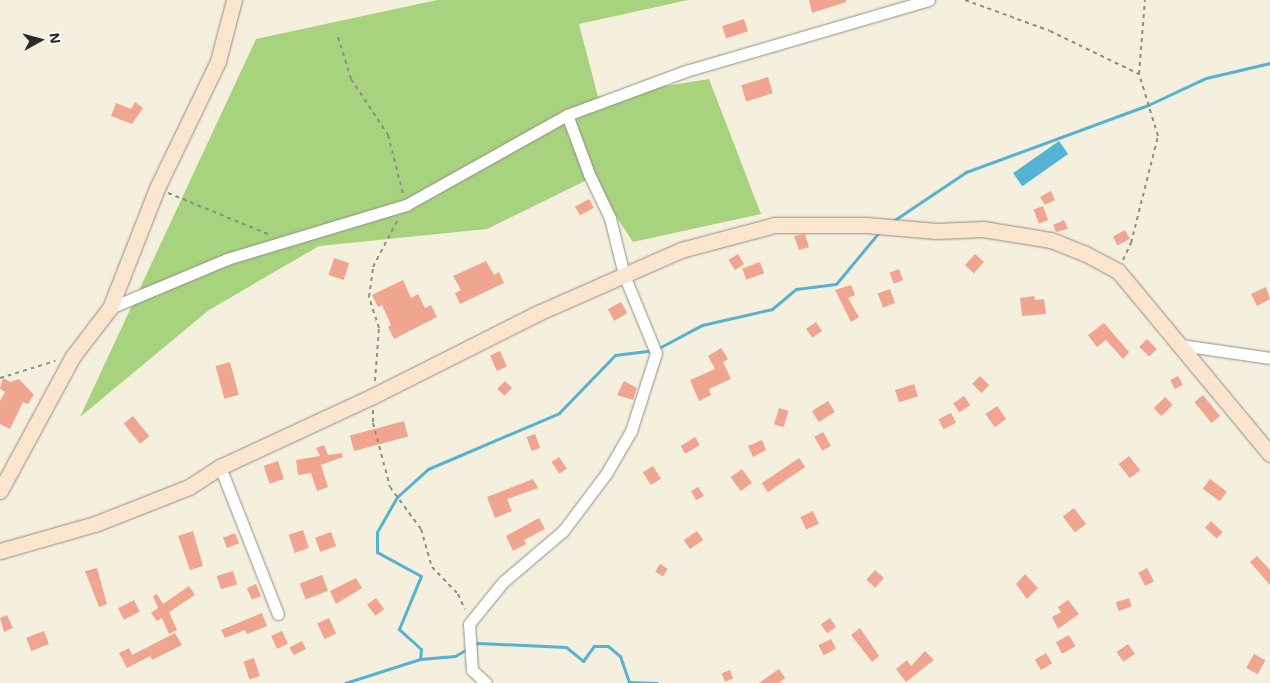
<!DOCTYPE html>
<style>
body{margin:0}
#map{position:relative;width:1270px;height:683px;overflow:hidden;background:#f5f0dd;font-family:Mali,sans-serif}
div>[style]{position:absolute}
.green>*{inset:0;background:#a7d27e}
.water>*{inset:0;background:#55b2d3;transform-origin:0 0}
.stream>*{height:3px;margin:-1.5px;padding:0 1.5px;transform-origin:1.5px;border-radius:1.5px;background:#55b2d3}
.building>*{inset:0;background:#f0a590;transform-origin:0 0}
.path>*{height:2px;margin-top:-1px;transform-origin:0;background:repeating-linear-gradient(90deg,#908e84 0 4px,transparent 0 8px)}
.roads{filter:drop-shadow(0 0 1px #908e84) drop-shadow(0 0 1px #908e84)}
.street>*{height:11px;margin:-5.5px;padding:0 5.5px;transform-origin:5.5px;border-radius:5.5px;background:#fff}
.secondary>*{height:15px;margin:-7.5px;padding:0 7.5px;transform-origin:7.5px;border-radius:7.5px;background:#fce5cf}
span{translate:-50% -50%;white-space:nowrap;text-align:center;line-height:1.15;-webkit-text-stroke:4px #fdfcf7;paint-order:stroke}
.north{position:absolute;left:15px;top:15px;width:50px;height:50px;-webkit-text-stroke:4px #fdfcf7;paint-order:stroke;rotate:83deg;font-size:14px;font-weight:700;line-height:20px;text-align:center;color:#2b2b2b}
.north::after{content:'';display:block;margin:auto;width:18px;height:22px;background:#2b2b2b;clip-path:polygon(50% 0,100% 100%,50% 72%,0 100%)}
</style>
<div id="map">
<div class="green">
<i style="clip-path:polygon(437px 0,688px 0,579px 24px,598px 97px,709px 79px,761px 214px,633px 242px,591px 178px,487px 229px,319px 246px,209px 310px,80px 417px,256px 39px)"></i>
</div>
<div class="water">
<i style="left:1059px;top:141px;width:16px;height:56px;rotate:55deg"></i>
</div>
<div class="stream">
<i style="left:893px;top:221px;width:88px;rotate:-33.9deg"></i>
<i style="left:966px;top:172px;width:194px;rotate:-20.2deg"></i>
<i style="left:1148px;top:105px;width:64px;rotate:-25deg"></i>
<i style="left:1206px;top:78px;width:66px;rotate:-13.2deg"></i>
<i style="left:473px;top:646px;width:6px;rotate:-31deg"></i>
<i style="left:478px;top:643px;width:88px;rotate:2.6deg"></i>
<i style="left:566px;top:647px;width:22px;rotate:39deg"></i>
<i style="left:583px;top:661px;width:19px;rotate:-54deg"></i>
<i style="left:594px;top:646px;width:14px"></i>
<i style="left:608px;top:646px;width:16px;rotate:40deg"></i>
<i style="left:620px;top:656px;width:28px;rotate:71deg"></i>
<i style="left:629px;top:682px;width:28px;rotate:2deg"></i>
<i style="left:420px;top:659px;width:10px;rotate:-84deg"></i>
<i style="left:421px;top:649px;width:30px;rotate:-138deg"></i>
<i style="left:399px;top:629px;width:57px;rotate:-67.5deg"></i>
<i style="left:421px;top:576px;width:50px;rotate:-151.4deg"></i>
<i style="left:377px;top:552px;width:20px;rotate:-90deg"></i>
<i style="left:377px;top:532px;width:40px;rotate:-60.3deg"></i>
<i style="left:397px;top:497px;width:42px;rotate:-42.1deg"></i>
<i style="left:428px;top:469px;width:142px;rotate:-23.1deg"></i>
<i style="left:559px;top:413px;width:81px;rotate:-46deg"></i>
<i style="left:615px;top:355px;width:40px;rotate:-7.1deg"></i>
<i style="left:655px;top:350px;width:53px;rotate:-28deg"></i>
<i style="left:702px;top:325px;width:72px;rotate:-12.9deg"></i>
<i style="left:772px;top:309px;width:31px;rotate:-40deg"></i>
<i style="left:796px;top:289px;width:40px;rotate:-7.1deg"></i>
<i style="left:836px;top:284px;width:69px;rotate:-50.3deg"></i>
<i style="left:345px;top:683px;width:79px;rotate:-17.7deg"></i>
<i style="left:420px;top:659px;width:35px;rotate:-5deg"></i>
<i style="left:455px;top:656px;width:14px;rotate:-30deg"></i>
</div>
<div class="building">
<i style="clip-path:polygon(809px 0,846px 0,846px 2px,812px 13px)"></i>
<i style="left:744px;top:19px;width:13px;height:23px;rotate:72deg"></i>
<i style="left:768px;top:77px;width:17px;height:28px;rotate:73deg"></i>
<i style="clip-path:polygon(135px 102px,143px 108px,132px 124px,111px 116px,116px 103px,131px 109px)"></i>
<i style="clip-path:polygon(1051px 191px,1055px 200px,1045px 205px,1040px 197px)"></i>
<i style="left:589px;top:199px;width:10px;height:16px;rotate:61deg"></i>
<i style="left:1043px;top:206px;width:15px;height:10px;rotate:70deg"></i>
<i style="clip-path:polygon(1064px 220px,1068px 229px,1056px 232px,1053px 225px)"></i>
<i style="left:1125px;top:230px;width:10px;height:14px;rotate:61deg"></i>
<i style="clip-path:polygon(805px 234px,809px 247px,799px 250px,794px 236px)"></i>
<i style="left:738px;top:254px;width:12px;height:11px;rotate:59deg"></i>
<i style="left:975px;top:254px;width:12px;height:15px;rotate:42deg"></i>
<i style="left:334px;top:258px;width:16px;height:18px;rotate:18deg"></i>
<i style="clip-path:polygon(486px 261px,494px 275px,499px 272px,504px 283px,460px 304px,455px 293px,461px 290px,453px 276px)"></i>
<i style="left:760px;top:262px;width:12px;height:19px;rotate:70deg"></i>
<i style="left:899px;top:269px;width:12px;height:10px;rotate:70deg"></i>
<i style="clip-path:polygon(403px 280px,411px 298px,418px 294px,425px 308px,431px 305px,437px 317px,394px 339px,388px 327px,391px 325px,382px 305px,378px 307px,372px 295px)"></i>
<i style="clip-path:polygon(851px 285px,855px 295px,848px 298px,859px 317px,851px 322px,835px 290px)"></i>
<i style="clip-path:polygon(1266px 287px,1270px 299px,1257px 306px,1251px 294px)"></i>
<i style="left:890px;top:289px;width:15px;height:13px;rotate:70deg"></i>
<i style="clip-path:polygon(1034px 296px,1035px 300px,1044px 299px,1046px 314px,1022px 316px,1020px 298px)"></i>
<i style="left:621px;top:302px;width:13px;height:15px;rotate:61deg"></i>
<i style="left:816px;top:322px;width:11px;height:12px;rotate:56deg"></i>
<i style="clip-path:polygon(1104px 323px,1129px 352px,1123px 359px,1106px 340px,1097px 347px,1088px 335px)"></i>
<i style="left:1147px;top:339px;width:14px;height:11px;rotate:45deg"></i>
<i style="clip-path:polygon(721px 348px,728px 359px,723px 362px,731px 379px,709px 389px,711px 395px,699px 401px,690px 380px,715px 369px,708px 356px)"></i>
<i style="left:500px;top:351px;width:17px;height:11px;rotate:66deg"></i>
<i style="left:230px;top:362px;width:34px;height:15px;rotate:75deg"></i>
<i style="left:980px;top:376px;width:13px;height:11px;rotate:45deg"></i>
<i style="left:1178px;top:376px;width:10px;height:9px;rotate:61deg"></i>
<i style="clip-path:polygon(3px 378px,10px 382px,19px 379px,34px 395px,28px 404px,23px 402px,10px 429px,0 424px,0 401px,5px 392px,0 389px)"></i>
<i style="left:505px;top:381px;width:10px;height:11px;rotate:45deg"></i>
<i style="clip-path:polygon(624px 381px,637px 388px,633px 400px,617px 395px)"></i>
<i style="left:914px;top:384px;width:13px;height:20px;rotate:72deg"></i>
<i style="left:1203px;top:395px;width:27px;height:11px;rotate:51deg"></i>
<i style="left:964px;top:396px;width:11px;height:13px;rotate:56deg"></i>
<i style="left:1165px;top:397px;width:11px;height:16px;rotate:45deg"></i>
<i style="left:828px;top:401px;width:13px;height:19px;rotate:58deg"></i>
<i style="left:997px;top:406px;width:16px;height:14px;rotate:55deg"></i>
<i style="left:779px;top:408px;width:10px;height:17px;rotate:17deg"></i>
<i style="left:951px;top:413px;width:11px;height:14px;rotate:63deg"></i>
<i style="left:133px;top:416px;width:26px;height:12px;rotate:51deg"></i>
<i style="left:404px;top:421px;width:16px;height:56px;rotate:75deg"></i>
<i style="left:823px;top:432px;width:16px;height:10px;rotate:60deg"></i>
<i style="left:535px;top:434px;width:15px;height:9px;rotate:70deg"></i>
<i style="left:695px;top:437px;width:9px;height:17px;rotate:58deg"></i>
<i style="clip-path:polygon(762px 440px,766px 450px,753px 457px,748px 446px)"></i>
<i style="clip-path:polygon(324px 445px,328px 455px,342px 453px,343px 457px,321px 465px,328px 487px,317px 491px,311px 473px,298px 475px,296px 460px,320px 456px,316px 448px)"></i>
<i style="left:1129px;top:456px;width:18px;height:13px;rotate:52deg"></i>
<i style="left:559px;top:457px;width:14px;height:9px;rotate:56deg"></i>
<i style="left:799px;top:458px;width:11px;height:45px;rotate:56deg"></i>
<i style="left:278px;top:461px;width:19px;height:15px;rotate:72deg"></i>
<i style="left:653px;top:466px;width:15px;height:12px;rotate:58deg"></i>
<i style="left:742px;top:469px;width:17px;height:14px;rotate:54deg"></i>
<i style="clip-path:polygon(533px 479px,538px 488px,507px 499px,512px 511px,495px 518px,487px 497px)"></i>
<i style="left:1210px;top:479px;width:21px;height:12px;rotate:37deg"></i>
<i style="clip-path:polygon(698px 487px,704px 496px,696px 500px,691px 491px)"></i>
<i style="left:1074px;top:508px;width:20px;height:14px;rotate:53deg"></i>
<i style="left:813px;top:511px;width:14px;height:14px;rotate:65deg"></i>
<i style="clip-path:polygon(539px 518px,545px 529px,524px 540px,526px 544px,513px 551px,506px 536px)"></i>
<i style="left:1211px;top:521px;width:16px;height:9px;rotate:43deg"></i>
<i style="left:303px;top:530px;width:19px;height:15px;rotate:72deg"></i>
<i style="clip-path:polygon(193px 531px,203px 566px,190px 570px,178px 536px)"></i>
<i style="left:697px;top:531px;width:11px;height:16px;rotate:56deg"></i>
<i style="left:331px;top:532px;width:15px;height:17px;rotate:70deg"></i>
<i style="left:235px;top:533px;width:11px;height:13px;rotate:68deg"></i>
<i style="clip-path:polygon(1257px 556px,1270px 570px,1270px 585px,1250px 562px)"></i>
<i style="left:660px;top:564px;width:9px;height:9px;rotate:32deg"></i>
<i style="clip-path:polygon(97px 568px,107px 604px,99px 607px,85px 571px)"></i>
<i style="left:1147px;top:568px;width:15px;height:10px;rotate:62deg"></i>
<i style="left:875px;top:570px;width:12px;height:13px;rotate:42deg"></i>
<i style="left:233px;top:571px;width:14px;height:17px;rotate:73deg"></i>
<i style="clip-path:polygon(1025px 574px,1038px 588px,1027px 599px,1016px 584px)"></i>
<i style="left:322px;top:575px;width:17px;height:24px;rotate:69deg"></i>
<i style="clip-path:polygon(356px 578px,362px 588px,336px 604px,330px 591px)"></i>
<i style="left:256px;top:584px;width:13px;height:10px;rotate:67deg"></i>
<i style="clip-path:polygon(189px 586px,195px 595px,169px 612px,177px 630px,169px 634px,162px 618px,157px 621px,151px 613px,158px 608px,153px 596px,157px 594px,163px 604px)"></i>
<i style="left:376px;top:598px;width:14px;height:11px;rotate:54deg"></i>
<i style="left:1129px;top:598px;width:9px;height:14px;rotate:72deg"></i>
<i style="left:134px;top:600px;width:13px;height:18px;rotate:63deg"></i>
<i style="clip-path:polygon(1068px 600px,1079px 614px,1058px 629px,1052px 617px,1061px 612px,1058px 607px)"></i>
<i style="clip-path:polygon(262px 613px,267px 626px,247px 634px,245px 630px,225px 638px,221px 630px)"></i>
<i style="clip-path:polygon(7px 615px,13px 628px,4px 632px,0 618px)"></i>
<i style="left:329px;top:618px;width:17px;height:13px;rotate:65deg"></i>
<i style="left:830px;top:618px;width:11px;height:11px;rotate:56deg"></i>
<i style="clip-path:polygon(860px 628px,879px 656px,872px 662px,851px 635px)"></i>
<i style="left:44px;top:631px;width:14px;height:19px;rotate:69deg"></i>
<i style="left:282px;top:631px;width:14px;height:12px;rotate:65deg"></i>
<i style="clip-path:polygon(175px 633px,182px 645px,152px 660px,150px 656px,127px 668px,119px 653px,129px 648px,132px 655px)"></i>
<i style="left:1069px;top:635px;width:13px;height:15px;rotate:61deg"></i>
<i style="left:831px;top:639px;width:11px;height:14px;rotate:63deg"></i>
<i style="left:302px;top:641px;width:9px;height:14px;rotate:63deg"></i>
<i style="left:1128px;top:644px;width:12px;height:14px;rotate:55deg"></i>
<i style="clip-path:polygon(925px 651px,934px 660px,906px 682px,896px 669px,907px 660px,911px 666px)"></i>
<i style="left:1046px;top:653px;width:12px;height:13px;rotate:59deg"></i>
<i style="left:1254px;top:654px;width:13px;height:16px;rotate:29deg"></i>
<i style="left:254px;top:658px;width:19px;height:11px;rotate:72deg"></i>
<i style="clip-path:polygon(779px 669px,785px 678px,779px 683px,759px 683px)"></i>
<i style="left:730px;top:670px;width:9px;height:9px;rotate:69deg"></i>
</div>
<div class="path">
<i style="left:965px;top:0;width:90px;rotate:20deg"></i>
<i style="left:1050px;top:31px;width:99px;rotate:25.8deg"></i>
<i style="left:338px;top:37px;width:44px;rotate:72.8deg"></i>
<i style="left:351px;top:79px;width:67px;rotate:56.5deg"></i>
<i style="left:388px;top:135px;width:61px;rotate:75.7deg"></i>
<i style="left:168px;top:193px;width:108px;rotate:22.3deg"></i>
<i style="left:1123px;top:260px;width:19px;rotate:-65deg"></i>
<i style="left:1131px;top:243px;width:110px;rotate:-75.8deg"></i>
<i style="left:1158px;top:136px;width:65px;rotate:-107deg"></i>
<i style="left:1139px;top:74px;width:74px;rotate:-85.4deg"></i>
<i style="left:0;top:378px;width:58px;rotate:-17.2deg"></i>
<i style="left:375px;top:381px;width:53px;rotate:-85.7deg"></i>
<i style="left:379px;top:328px;width:33px;rotate:-108deg"></i>
<i style="left:369px;top:297px;width:30px;rotate:-82deg"></i>
<i style="left:373px;top:267px;width:54px;rotate:-62.5deg"></i>
<i style="left:373px;top:410px;width:13px;rotate:90deg"></i>
<i style="left:373px;top:423px;width:66px;rotate:75.1deg"></i>
<i style="left:390px;top:487px;width:52px;rotate:53.6deg"></i>
<i style="left:421px;top:529px;width:40px;rotate:74deg"></i>
<i style="left:432px;top:567px;width:37px;rotate:46deg"></i>
<i style="left:458px;top:594px;width:17px;rotate:66deg"></i>
</div>
<div class="roads">
<div class="street">
<i style="left:110px;top:308px;width:127px;rotate:-22.7deg"></i>
<i style="left:227px;top:259px;width:187px;rotate:-16.8deg"></i>
<i style="left:406px;top:205px;width:184px;rotate:-29.2deg"></i>
<i style="left:567px;top:115px;width:127px;rotate:-20.3deg"></i>
<i style="left:686px;top:71px;width:253px;rotate:-16.3deg"></i>
<i style="left:1181px;top:345px;width:90px;rotate:8.3deg"></i>
<i style="left:220px;top:467px;width:158px;rotate:68.5deg"></i>
<i style="left:486px;top:683px;width:19px;rotate:-137deg"></i>
<i style="left:472px;top:670px;width:46px;rotate:-93.7deg"></i>
<i style="left:469px;top:624px;width:54px;rotate:-51deg"></i>
<i style="left:503px;top:582px;width:79px;rotate:-40.4deg"></i>
<i style="left:563px;top:531px;width:71px;rotate:-53deg"></i>
<i style="left:606px;top:474px;width:50px;rotate:-59.8deg"></i>
<i style="left:631px;top:431px;width:82px;rotate:-72.2deg"></i>
<i style="left:656px;top:353px;width:84px;rotate:-112.3deg"></i>
<i style="left:624px;top:275px;width:59px;rotate:-103.8deg"></i>
<i style="left:610px;top:218px;width:49px;rotate:-115.5deg"></i>
<i style="left:589px;top:174px;width:63px;rotate:-110.4deg"></i>
</div>
<div class="secondary">
<i style="left:0;top:491px;width:153px;rotate:-61.6deg"></i>
<i style="left:73px;top:356px;width:61px;rotate:-52.4deg"></i>
<i style="left:110px;top:308px;width:129px;rotate:-68.6deg"></i>
<i style="left:157px;top:188px;width:141px;rotate:-64.3deg"></i>
<i style="left:218px;top:61px;width:63px;rotate:-75.3deg"></i>
<i style="left:0;top:551px;width:99px;rotate:-15.9deg"></i>
<i style="left:95px;top:524px;width:101px;rotate:-21.5deg"></i>
<i style="left:189px;top:487px;width:37px;rotate:-33deg"></i>
<i style="left:220px;top:467px;width:169px;rotate:-24.9deg"></i>
<i style="left:373px;top:396px;width:185px;rotate:-26.7deg"></i>
<i style="left:538px;top:313px;width:156px;rotate:-23.8deg"></i>
<i style="left:681px;top:250px;width:96px;rotate:-15deg"></i>
<i style="left:774px;top:225px;width:92px"></i>
<i style="left:866px;top:225px;width:71px;rotate:4.8deg"></i>
<i style="left:937px;top:231px;width:46px;rotate:-2.5deg"></i>
<i style="left:983px;top:229px;width:69px;rotate:9.2deg"></i>
<i style="left:1051px;top:240px;width:35px;rotate:22deg"></i>
<i style="left:1084px;top:253px;width:38px;rotate:28deg"></i>
<i style="left:1118px;top:271px;width:238px;rotate:50.3deg"></i>
</div>
</div>
<div class="north">N</div>
</div>
